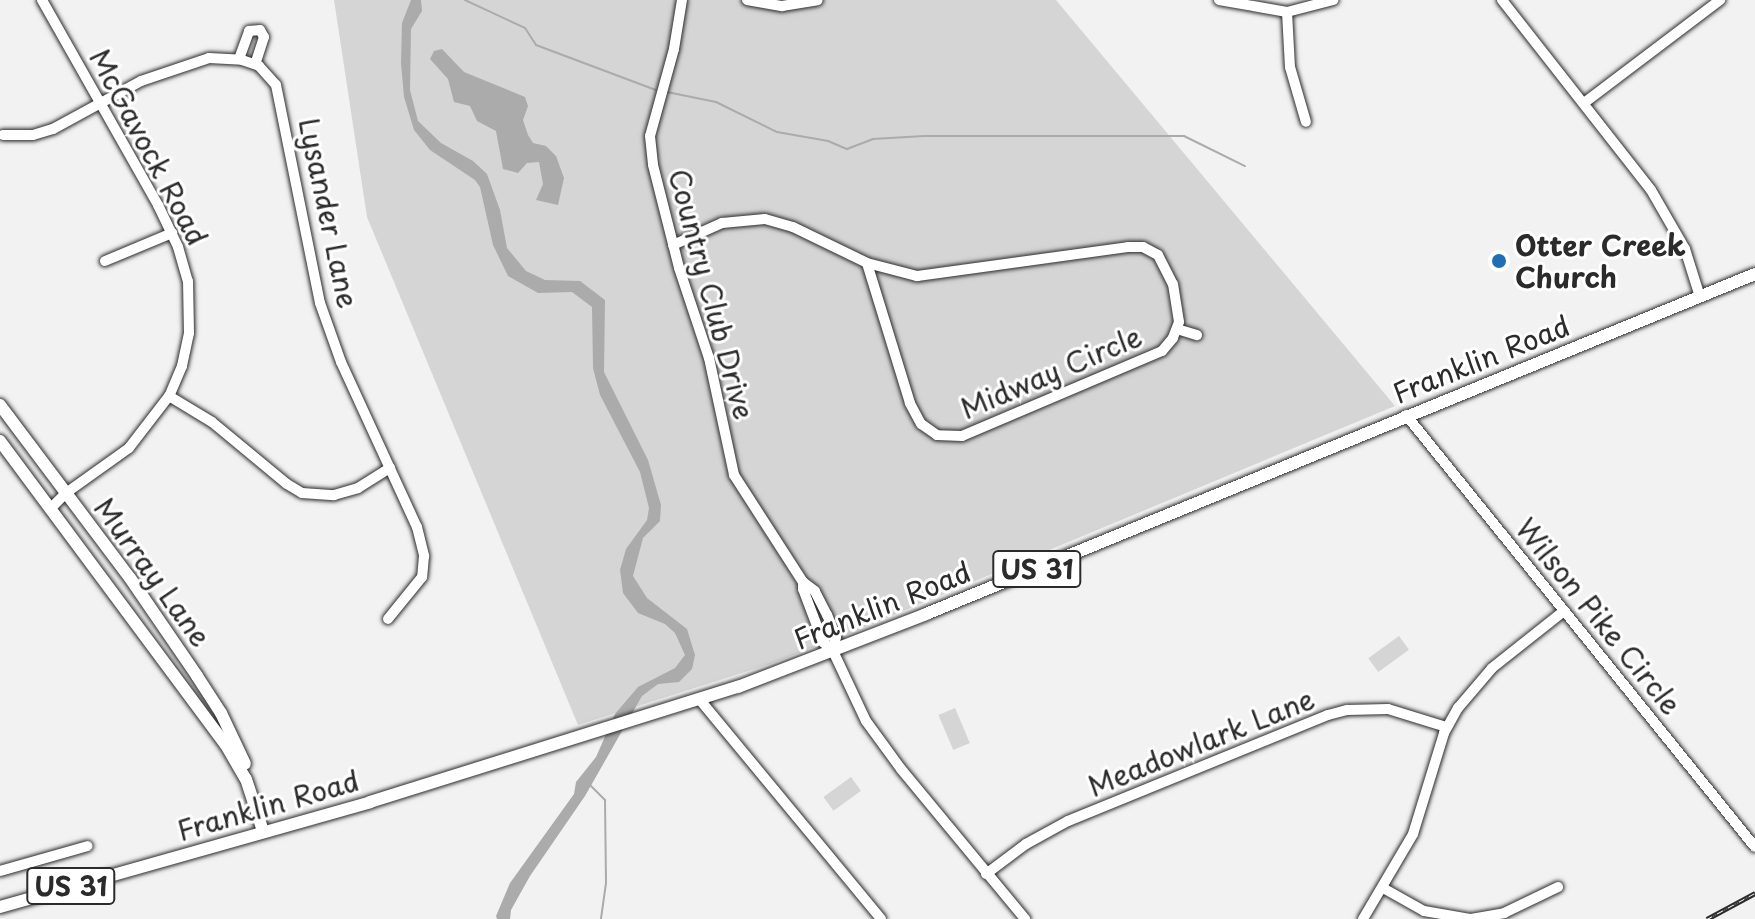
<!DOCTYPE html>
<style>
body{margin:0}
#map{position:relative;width:1755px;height:919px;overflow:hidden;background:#f2f2f2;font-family:"Playpen Sans",sans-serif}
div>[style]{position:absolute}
.green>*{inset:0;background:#d5d5d5;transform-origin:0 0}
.water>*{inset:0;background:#ababab}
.stream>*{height:2px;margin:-1px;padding:0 1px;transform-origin:1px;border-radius:1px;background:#ababab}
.roads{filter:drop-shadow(0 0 2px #2b2b2b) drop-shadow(0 0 2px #2b2b2b)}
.minor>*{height:10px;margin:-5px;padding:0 5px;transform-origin:5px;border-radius:5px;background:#fff}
.major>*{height:12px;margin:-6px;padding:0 6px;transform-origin:6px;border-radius:6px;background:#fff}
.rail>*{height:5px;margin-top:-2.5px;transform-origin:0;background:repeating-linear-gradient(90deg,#fff 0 6px,#2b2b2b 0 12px);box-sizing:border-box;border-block:2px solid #2b2b2b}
.dots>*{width:22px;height:22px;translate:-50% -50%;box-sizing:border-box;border:4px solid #fff;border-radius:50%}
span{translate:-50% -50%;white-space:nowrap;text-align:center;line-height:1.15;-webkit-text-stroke:6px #fff;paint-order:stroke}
.shield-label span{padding:2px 6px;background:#fff;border:2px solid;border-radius:6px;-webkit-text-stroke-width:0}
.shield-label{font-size:26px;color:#2b2b2b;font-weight:700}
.street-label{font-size:28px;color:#2b2b2b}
.poi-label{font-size:28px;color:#2b2b2b;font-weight:700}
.left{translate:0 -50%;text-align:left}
</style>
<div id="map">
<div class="green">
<i style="clip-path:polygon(334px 0,1056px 0,1395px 406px,850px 633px,770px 664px,578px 725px,367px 217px)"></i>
<i style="left:1399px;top:636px;width:17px;height:38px;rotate:54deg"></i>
<i style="left:955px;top:708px;width:38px;height:18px;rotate:67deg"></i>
<i style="left:851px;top:777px;width:17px;height:34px;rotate:54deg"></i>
</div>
<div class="water">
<i style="clip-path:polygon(411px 0,421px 0,422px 11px,411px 29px,410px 90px,418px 121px,441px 143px,473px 161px,487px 174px,500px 210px,507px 248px,526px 271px,545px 280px,580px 281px,605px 300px,604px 372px,648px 460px,661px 505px,660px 521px,643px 538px,633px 576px,647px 598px,687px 629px,695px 655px,692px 669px,679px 682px,658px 684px,642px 696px,585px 796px,530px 876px,511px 910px,510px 919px,497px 919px,496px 916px,510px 883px,574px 794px,576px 782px,596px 757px,615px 714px,638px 687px,675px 668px,685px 655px,675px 633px,665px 624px,638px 613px,623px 593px,620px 570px,626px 549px,647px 520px,649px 508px,640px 472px,600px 395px,593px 368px,592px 307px,572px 292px,538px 293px,508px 276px,493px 245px,480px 187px,475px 180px,430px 150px,414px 130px,404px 97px,401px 63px,402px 23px)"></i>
<i style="clip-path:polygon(442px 49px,464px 72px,525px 97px,528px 106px,523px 120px,528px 135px,533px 143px,546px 146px,556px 156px,564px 178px,558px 205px,536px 200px,543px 184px,539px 162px,527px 163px,518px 173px,503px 169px,496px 131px,477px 121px,470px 106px,454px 102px,448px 79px,430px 59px,434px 51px)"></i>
</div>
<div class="stream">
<i style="left:465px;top:0;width:66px;rotate:25deg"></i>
<i style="left:525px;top:28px;width:20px;rotate:57deg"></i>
<i style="left:536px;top:45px;width:128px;rotate:20.6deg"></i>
<i style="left:667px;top:92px;width:50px;rotate:11.5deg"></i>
<i style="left:716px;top:102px;width:68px;rotate:26.2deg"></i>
<i style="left:777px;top:132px;width:52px;rotate:10deg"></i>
<i style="left:828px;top:141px;width:21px;rotate:23deg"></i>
<i style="left:847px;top:149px;width:28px;rotate:-21deg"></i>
<i style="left:873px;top:139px;width:51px;rotate:-3.4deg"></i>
<i style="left:924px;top:136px;width:260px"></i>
<i style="left:1184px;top:136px;width:68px;rotate:26.2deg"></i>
<i style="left:589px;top:784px;width:23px;rotate:45deg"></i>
<i style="left:605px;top:800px;width:83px;rotate:89.3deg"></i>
<i style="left:606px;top:883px;width:36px;rotate:98deg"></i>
</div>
<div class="roads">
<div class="minor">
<i style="left:42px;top:0;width:236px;rotate:60.5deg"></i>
<i style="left:158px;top:205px;width:47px;rotate:64.5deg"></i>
<i style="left:178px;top:247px;width:35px;rotate:74deg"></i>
<i style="left:188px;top:281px;width:52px;rotate:88.9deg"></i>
<i style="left:189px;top:333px;width:34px;rotate:102deg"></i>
<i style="left:182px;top:366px;width:33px;rotate:113deg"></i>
<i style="left:169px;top:396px;width:66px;rotate:127.6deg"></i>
<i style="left:129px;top:448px;width:77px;rotate:144.5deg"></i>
<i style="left:66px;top:493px;width:21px;rotate:135deg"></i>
<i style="left:682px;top:0;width:50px;rotate:99.3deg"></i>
<i style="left:674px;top:49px;width:90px;rotate:105.4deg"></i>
<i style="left:650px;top:136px;width:29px;rotate:84deg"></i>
<i style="left:653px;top:165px;width:106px;rotate:75.8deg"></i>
<i style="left:679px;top:268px;width:95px;rotate:71.6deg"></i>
<i style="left:709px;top:358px;width:120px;rotate:77.9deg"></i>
<i style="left:734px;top:475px;width:127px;rotate:57.2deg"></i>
<i style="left:747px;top:0;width:36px;rotate:10deg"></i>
<i style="left:782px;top:6px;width:36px;rotate:-9deg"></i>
<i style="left:1219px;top:0;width:69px;rotate:10deg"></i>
<i style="left:1287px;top:12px;width:48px;rotate:-14.6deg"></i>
<i style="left:1502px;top:0;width:241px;rotate:51.9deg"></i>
<i style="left:1651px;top:190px;width:68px;rotate:60deg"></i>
<i style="left:1685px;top:249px;width:50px;rotate:72.6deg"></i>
<i style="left:1287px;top:12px;width:55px;rotate:86.9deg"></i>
<i style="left:1290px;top:67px;width:57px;rotate:73.8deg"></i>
<i style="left:239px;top:59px;width:30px;rotate:-70deg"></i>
<i style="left:249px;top:31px;width:11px;rotate:-5deg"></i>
<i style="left:260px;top:30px;width:8px;rotate:60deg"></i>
<i style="left:264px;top:37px;width:28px;rotate:108deg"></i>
<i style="left:1584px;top:103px;width:171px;rotate:-37.1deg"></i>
<i style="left:3px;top:135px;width:30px"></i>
<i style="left:33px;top:135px;width:21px;rotate:-17deg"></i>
<i style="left:53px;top:129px;width:100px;rotate:-28.6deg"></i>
<i style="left:141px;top:81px;width:72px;rotate:-18.7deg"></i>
<i style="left:209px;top:58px;width:33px;rotate:3deg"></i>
<i style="left:242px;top:60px;width:18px;rotate:19deg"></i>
<i style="left:259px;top:66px;width:25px;rotate:48deg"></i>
<i style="left:276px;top:85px;width:222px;rotate:78.6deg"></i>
<i style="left:320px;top:303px;width:63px;rotate:70.4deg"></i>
<i style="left:341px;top:362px;width:182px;rotate:65.3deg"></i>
<i style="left:417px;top:527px;width:30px;rotate:76deg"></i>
<i style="left:424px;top:556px;width:21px;rotate:95deg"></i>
<i style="left:422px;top:577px;width:54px;rotate:129deg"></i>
<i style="left:673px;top:245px;width:54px;rotate:-24.2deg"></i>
<i style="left:722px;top:223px;width:43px;rotate:-5.3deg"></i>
<i style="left:765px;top:219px;width:29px;rotate:16deg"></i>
<i style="left:793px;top:227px;width:82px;rotate:25.9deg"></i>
<i style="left:1128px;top:247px;width:15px"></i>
<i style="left:1143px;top:247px;width:17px;rotate:28deg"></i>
<i style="left:1158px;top:255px;width:33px;rotate:63deg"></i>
<i style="left:1173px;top:284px;width:38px;rotate:81deg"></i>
<i style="left:1179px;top:322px;width:17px;rotate:111deg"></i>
<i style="left:1173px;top:338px;width:17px;rotate:130deg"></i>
<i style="left:1162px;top:351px;width:217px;rotate:157deg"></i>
<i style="left:962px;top:436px;width:25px;rotate:-178deg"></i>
<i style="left:937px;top:435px;width:19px;rotate:-145deg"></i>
<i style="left:921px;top:424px;width:24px;rotate:-118deg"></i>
<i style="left:910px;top:403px;width:146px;rotate:-107.1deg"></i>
<i style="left:867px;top:263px;width:52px;rotate:14.6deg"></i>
<i style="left:917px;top:276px;width:213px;rotate:-7.8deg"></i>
<i style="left:105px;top:261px;width:73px;rotate:-22.7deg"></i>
<i style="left:1177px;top:329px;width:21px;rotate:17deg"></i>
<i style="left:169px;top:396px;width:50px;rotate:31.2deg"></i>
<i style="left:212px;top:422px;width:97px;rotate:39.6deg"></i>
<i style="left:287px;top:484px;width:17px;rotate:31deg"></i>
<i style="left:302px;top:493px;width:32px;rotate:4deg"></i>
<i style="left:334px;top:495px;width:25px;rotate:-16deg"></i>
<i style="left:358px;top:488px;width:38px;rotate:-32deg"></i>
<i style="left:1406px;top:415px;width:555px;rotate:51.07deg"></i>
<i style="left:833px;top:651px;width:14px;rotate:-78deg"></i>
<i style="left:836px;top:637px;width:24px;rotate:-112deg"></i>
<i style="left:827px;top:615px;width:27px;rotate:-117deg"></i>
<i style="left:815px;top:591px;width:15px;rotate:-143deg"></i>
<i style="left:803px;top:582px;width:7px;rotate:90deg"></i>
<i style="left:803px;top:589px;width:57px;rotate:69.3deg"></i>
<i style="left:823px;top:642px;width:13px;rotate:42deg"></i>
<i style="left:833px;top:651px;width:77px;rotate:64.8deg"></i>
<i style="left:866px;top:721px;width:59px;rotate:53.9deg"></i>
<i style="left:901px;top:769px;width:195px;rotate:50.4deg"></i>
<i style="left:700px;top:700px;width:284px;rotate:50.4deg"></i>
<i style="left:0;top:871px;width:91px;rotate:-15.9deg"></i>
<i style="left:986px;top:874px;width:50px;rotate:-36.9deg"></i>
<i style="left:1026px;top:844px;width:48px;rotate:-28.7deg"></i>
<i style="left:1068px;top:821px;width:281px;rotate:-22.2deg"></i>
<i style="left:1328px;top:715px;width:20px;rotate:-15deg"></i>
<i style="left:1347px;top:710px;width:41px;rotate:-1.4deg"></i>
<i style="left:1388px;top:709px;width:61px;rotate:17.2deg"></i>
<i style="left:1383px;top:888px;width:47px;rotate:29.3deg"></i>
<i style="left:1424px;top:911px;width:48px;rotate:9.7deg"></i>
<i style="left:1471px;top:919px;width:34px;rotate:-10deg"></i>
<i style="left:1504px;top:913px;width:60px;rotate:-25.7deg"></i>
<i style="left:1363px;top:919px;width:99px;rotate:-59.5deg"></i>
<i style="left:1413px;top:834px;width:106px;rotate:-72.9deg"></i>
<i style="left:1444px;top:733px;width:29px;rotate:-61deg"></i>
<i style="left:1458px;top:708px;width:52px;rotate:-49.6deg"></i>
<i style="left:1492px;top:668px;width:92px;rotate:-38.4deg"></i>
</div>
<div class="major">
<i style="left:0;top:405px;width:216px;rotate:53.1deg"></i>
<i style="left:130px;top:578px;width:119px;rotate:55.6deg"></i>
<i style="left:197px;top:676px;width:44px;rotate:57deg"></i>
<i style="left:221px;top:713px;width:56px;rotate:64.8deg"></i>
<i style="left:0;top:441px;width:379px;rotate:53.4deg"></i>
<i style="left:226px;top:745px;width:39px;rotate:60deg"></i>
<i style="left:246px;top:779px;width:55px;rotate:71.9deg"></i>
<i style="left:0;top:907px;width:385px;rotate:-15.8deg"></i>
<i style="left:370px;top:802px;width:386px;rotate:-17.4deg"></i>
<i style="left:738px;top:687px;width:202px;rotate:-21.2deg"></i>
<i style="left:926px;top:614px;width:896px;rotate:-22.3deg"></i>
</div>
</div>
<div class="rail">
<i style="left:1707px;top:919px;width:55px;rotate:-28.4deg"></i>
</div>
<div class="dots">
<i style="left:1499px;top:261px;background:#1f6fb2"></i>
</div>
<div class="shield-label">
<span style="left:1037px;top:569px">US 31</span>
<span style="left:71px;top:886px">US 31</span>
</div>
<div class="street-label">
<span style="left:149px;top:147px;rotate:62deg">McGavock Road</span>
<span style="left:329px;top:213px;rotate:78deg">Lysander Lane</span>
<span style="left:712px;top:294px;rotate:75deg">Country Club Drive</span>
<span style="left:1481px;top:359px;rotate:-22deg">Franklin Road</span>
<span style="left:1051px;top:372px;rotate:-23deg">Midway Circle</span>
<span style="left:153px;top:572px;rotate:54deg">Murray Lane</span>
<span style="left:882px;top:605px;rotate:-22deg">Franklin Road</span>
<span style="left:1599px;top:616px;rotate:51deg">Wilson Pike Circle</span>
<span style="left:1201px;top:742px;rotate:-22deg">Meadowlark Lane</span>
<span style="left:268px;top:805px;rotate:-16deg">Franklin Road</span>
</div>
<div class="poi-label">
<span class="left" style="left:1515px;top:261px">Otter Creek<br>Church</span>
</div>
</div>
